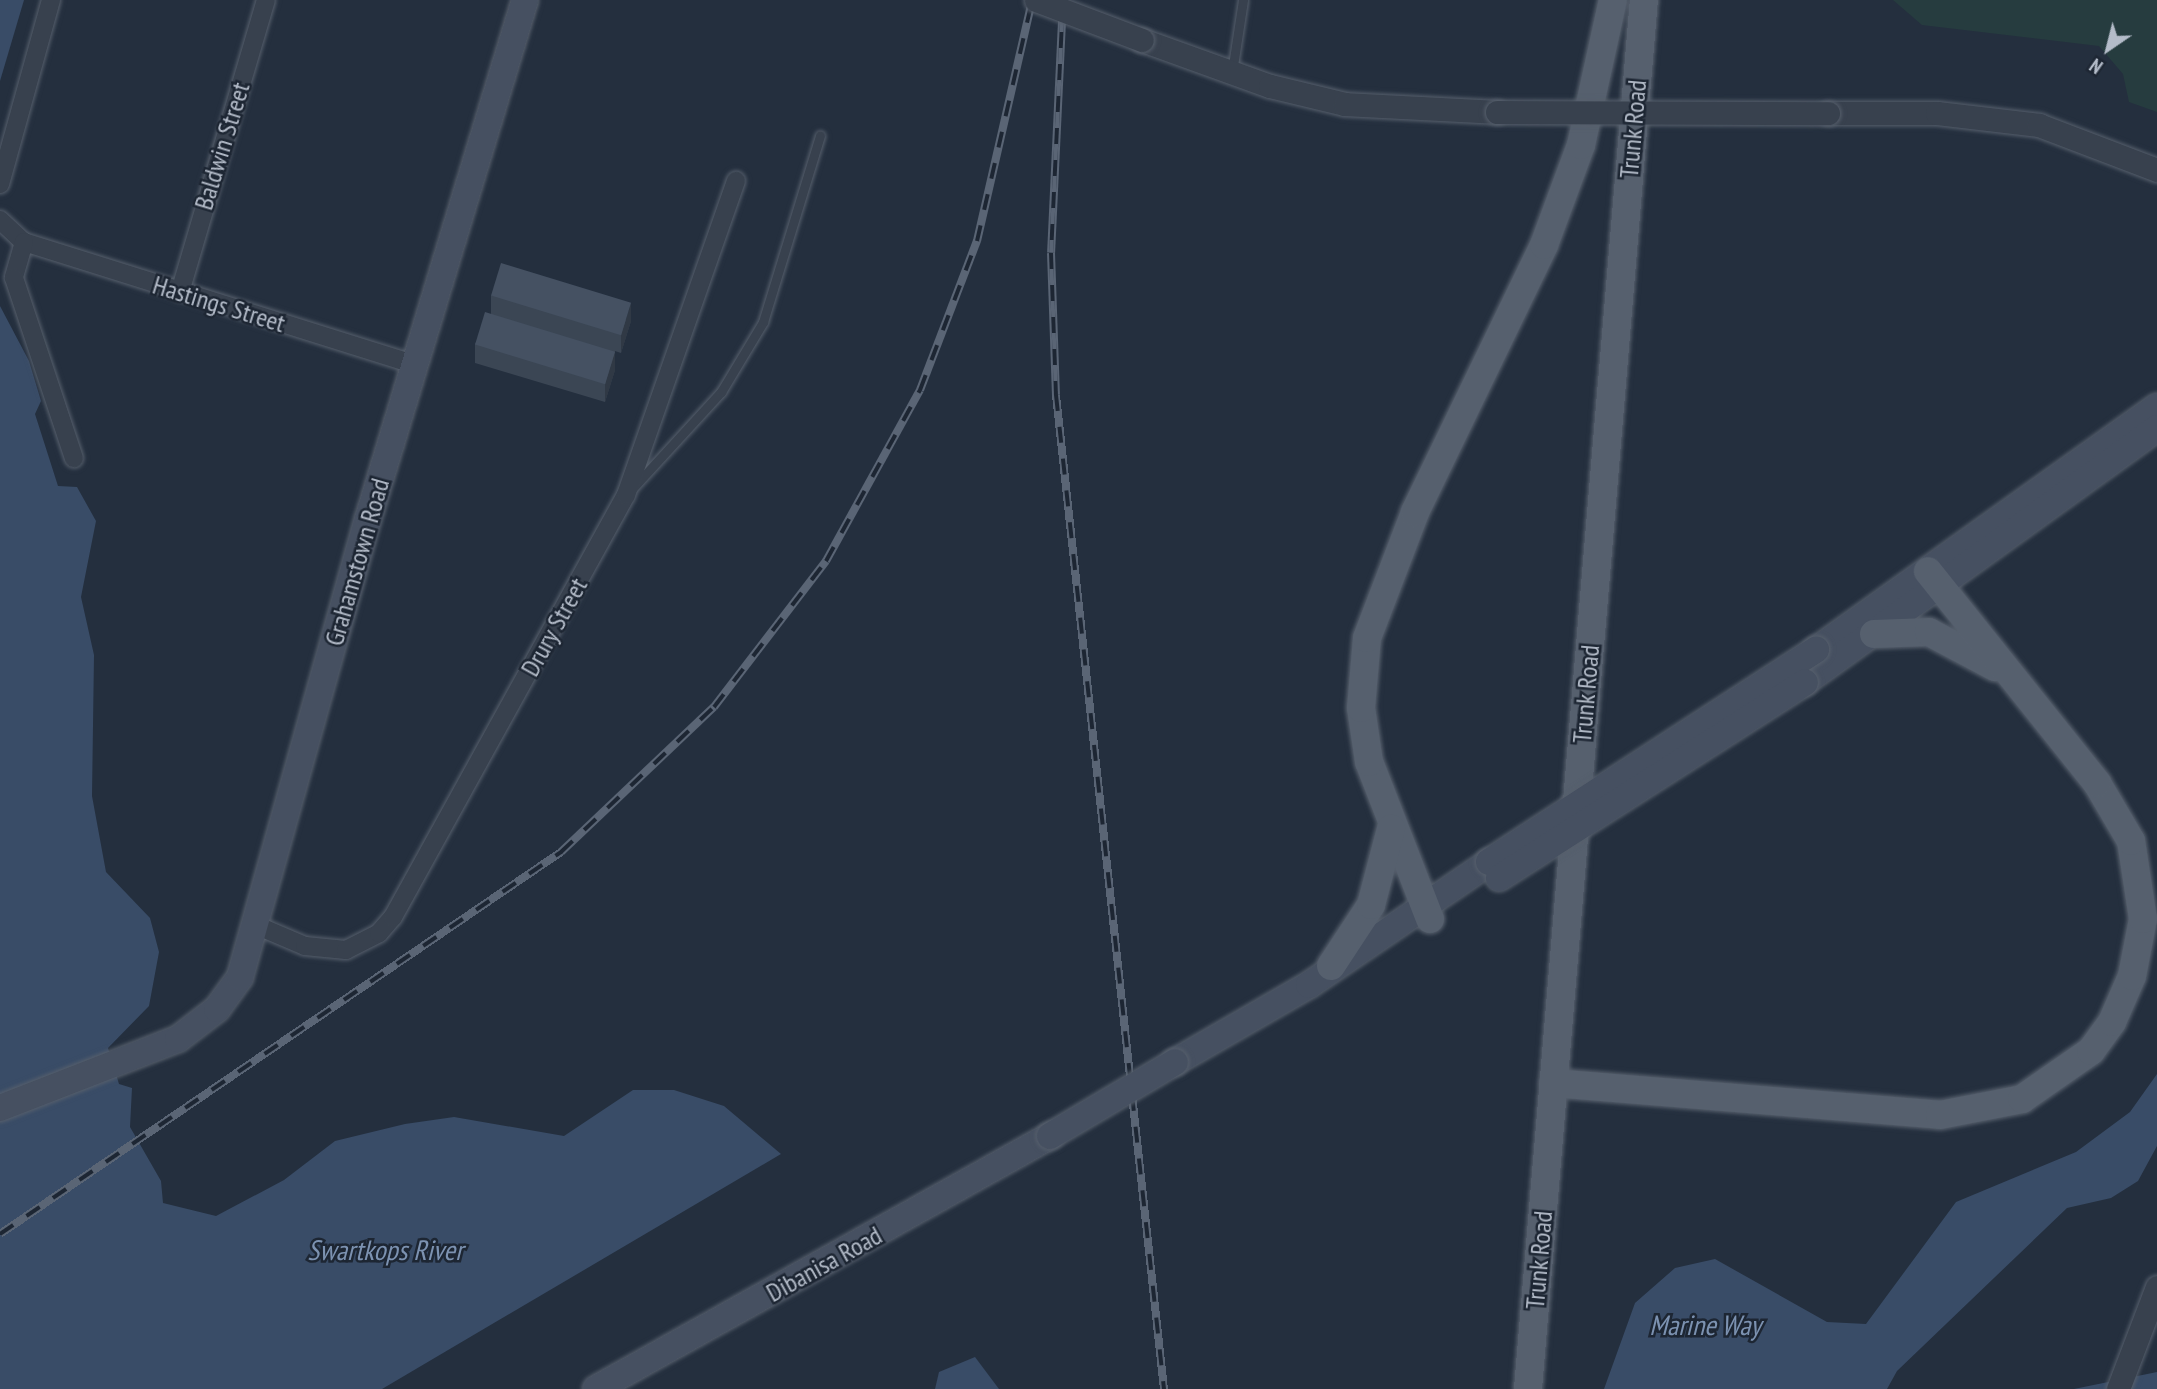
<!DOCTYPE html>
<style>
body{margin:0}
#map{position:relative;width:2157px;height:1389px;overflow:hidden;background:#242f3e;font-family:"PT Sans Narrow",sans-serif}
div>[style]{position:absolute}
.green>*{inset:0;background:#263c3f}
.water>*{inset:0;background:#394c67}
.roads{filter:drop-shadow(0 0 2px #565f6c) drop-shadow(0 0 2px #565f6c)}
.service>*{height:9px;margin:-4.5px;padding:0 4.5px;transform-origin:4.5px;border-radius:4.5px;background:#38414e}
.minor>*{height:18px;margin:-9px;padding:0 9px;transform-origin:9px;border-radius:9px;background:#38414e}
.tertiary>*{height:23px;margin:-11.5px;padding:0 11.5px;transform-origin:11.5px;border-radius:11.5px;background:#38414e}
.secondary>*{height:26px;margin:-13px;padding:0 13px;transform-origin:13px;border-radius:13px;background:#465061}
.primary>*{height:28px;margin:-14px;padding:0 14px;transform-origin:14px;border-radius:14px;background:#56606e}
.rail>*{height:8px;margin-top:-4px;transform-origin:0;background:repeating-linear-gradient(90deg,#1d2633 0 16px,#5a6575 0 32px);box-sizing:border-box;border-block:2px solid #5a6575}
.bridges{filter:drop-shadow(0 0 2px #565f6c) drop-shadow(0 0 2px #565f6c)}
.tertiary-bridge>*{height:23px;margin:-11.5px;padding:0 11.5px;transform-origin:11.5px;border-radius:11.5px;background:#38414e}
.secondary-bridge>*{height:26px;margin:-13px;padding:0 13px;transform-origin:13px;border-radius:13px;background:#465061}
.wall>*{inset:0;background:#3b4654}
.shaded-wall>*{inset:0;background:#303945}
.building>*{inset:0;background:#455162;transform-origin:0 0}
span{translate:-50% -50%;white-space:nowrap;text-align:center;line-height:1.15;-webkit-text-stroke:5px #1d2633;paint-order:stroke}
.street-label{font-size:26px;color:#b4bcc9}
.water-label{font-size:28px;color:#7c92b1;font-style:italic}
.north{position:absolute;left:2073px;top:14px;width:70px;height:70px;-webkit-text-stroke:5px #1d2633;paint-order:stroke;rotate:215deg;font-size:19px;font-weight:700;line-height:28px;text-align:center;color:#b4bcc9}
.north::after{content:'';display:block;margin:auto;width:24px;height:32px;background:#b4bcc9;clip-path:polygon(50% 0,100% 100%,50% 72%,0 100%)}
</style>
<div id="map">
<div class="green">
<i style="clip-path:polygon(1893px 0,2157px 0,2157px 112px,2129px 102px,2123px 74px,2099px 46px,1922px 25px)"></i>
</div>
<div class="water">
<i style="clip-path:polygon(0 0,24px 0,0 81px)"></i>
<i style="clip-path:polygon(0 306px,29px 361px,41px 401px,35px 414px,58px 486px,77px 487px,96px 521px,81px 597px,94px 655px,92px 796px,106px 872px,150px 918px,159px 952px,149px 1006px,108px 1048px,119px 1084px,132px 1088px,130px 1127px,161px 1181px,163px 1203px,216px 1216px,284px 1180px,335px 1141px,405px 1124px,454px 1117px,564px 1136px,633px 1090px,674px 1090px,724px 1106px,781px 1154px,382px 1389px,0 1389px)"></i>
<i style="clip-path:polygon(2157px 1074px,2157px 1146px,2138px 1181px,2111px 1198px,2067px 1208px,1897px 1371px,1887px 1389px,1604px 1389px,1635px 1303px,1675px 1268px,1715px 1259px,1827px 1322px,1866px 1324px,1956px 1202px,2076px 1152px,2130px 1112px)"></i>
<i style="clip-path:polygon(975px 1357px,999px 1389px,935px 1389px,939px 1372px)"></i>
<i style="clip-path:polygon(2157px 1372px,2157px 1389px,2074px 1389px)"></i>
</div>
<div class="roads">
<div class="service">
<i style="left:1232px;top:72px;width:73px;rotate:-81.3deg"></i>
<i style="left:632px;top:489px;width:132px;rotate:-47.5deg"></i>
<i style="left:721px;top:392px;width:82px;rotate:-59deg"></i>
<i style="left:763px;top:322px;width:195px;rotate:-73deg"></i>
</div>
<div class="minor">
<i style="left:0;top:184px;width:191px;rotate:-74.5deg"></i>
<i style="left:0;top:220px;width:33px;rotate:43deg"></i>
<i style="left:24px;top:242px;width:409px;rotate:17.4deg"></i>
<i style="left:24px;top:242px;width:37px;rotate:106deg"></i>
<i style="left:14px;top:278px;width:190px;rotate:71.6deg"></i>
<i style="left:180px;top:292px;width:304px;rotate:-73.6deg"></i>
<i style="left:258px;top:926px;width:51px;rotate:23.1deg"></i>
<i style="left:305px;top:946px;width:41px;rotate:5.6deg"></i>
<i style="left:346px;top:950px;width:37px;rotate:-27deg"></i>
<i style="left:379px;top:933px;width:21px;rotate:-49deg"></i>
<i style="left:393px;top:917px;width:482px;rotate:-61.1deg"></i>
<i style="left:626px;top:495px;width:333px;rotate:-70.7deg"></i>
</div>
<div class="tertiary">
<i style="left:1142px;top:40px;width:136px;rotate:19.8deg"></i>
<i style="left:1270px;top:86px;width:77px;rotate:13.5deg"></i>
<i style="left:1345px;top:104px;width:152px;rotate:3deg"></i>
<i style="left:1828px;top:113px;width:109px"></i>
<i style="left:1937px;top:113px;width:103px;rotate:6.7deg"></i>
<i style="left:2039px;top:125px;width:126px;rotate:20.9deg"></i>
<i style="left:2118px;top:1389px;width:109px;rotate:-69.1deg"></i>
</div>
<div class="secondary">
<i style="left:1816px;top:650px;width:419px;rotate:-35.5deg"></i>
<i style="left:1805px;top:682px;width:434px;rotate:-35.8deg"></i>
<i style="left:1175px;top:1062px;width:155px;rotate:-29.9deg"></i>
<i style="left:1309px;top:985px;width:218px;rotate:-34.3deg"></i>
<i style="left:0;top:1108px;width:191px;rotate:-21.2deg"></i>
<i style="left:178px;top:1039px;width:49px;rotate:-37.6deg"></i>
<i style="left:217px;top:1009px;width:39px;rotate:-54deg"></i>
<i style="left:240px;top:977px;width:476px;rotate:-74.4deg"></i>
<i style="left:368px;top:519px;width:542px;rotate:-73.17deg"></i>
<i style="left:596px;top:1389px;width:520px;rotate:-29.13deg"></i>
</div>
<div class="primary">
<i style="left:1874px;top:634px;width:55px;rotate:-2.1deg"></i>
<i style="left:1929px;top:632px;width:75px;rotate:27.9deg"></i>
<i style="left:1430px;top:919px;width:168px;rotate:-111.2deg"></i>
<i style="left:1369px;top:762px;width:55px;rotate:-98.4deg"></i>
<i style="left:1361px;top:708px;width:70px;rotate:-85.1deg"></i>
<i style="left:1367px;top:638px;width:135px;rotate:-69.1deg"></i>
<i style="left:1415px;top:512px;width:297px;rotate:-64.2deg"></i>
<i style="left:1544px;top:245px;width:107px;rotate:-69.7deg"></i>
<i style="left:1581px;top:145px;width:148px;rotate:-77.6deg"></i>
<i style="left:1331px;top:966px;width:73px;rotate:-56.7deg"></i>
<i style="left:1371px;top:905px;width:79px;rotate:-75.3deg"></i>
<i style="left:1553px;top:1083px;width:388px;rotate:4.7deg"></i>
<i style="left:1940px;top:1115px;width:84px;rotate:-11deg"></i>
<i style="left:2022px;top:1099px;width:84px;rotate:-34.8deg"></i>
<i style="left:2091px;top:1051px;width:36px;rotate:-54deg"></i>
<i style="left:2112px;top:1022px;width:50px;rotate:-66.5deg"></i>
<i style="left:2132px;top:976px;width:58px;rotate:-79.1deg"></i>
<i style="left:2143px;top:919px;width:79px;rotate:-98.7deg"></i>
<i style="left:2131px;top:841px;width:67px;rotate:-120.4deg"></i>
<i style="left:2097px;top:783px;width:271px;rotate:-128.6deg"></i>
<i style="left:1528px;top:1389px;width:1394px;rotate:-85.23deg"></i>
</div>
</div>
<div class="rail">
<i style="left:1063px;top:0;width:253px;rotate:92.7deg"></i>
<i style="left:1051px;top:253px;width:142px;rotate:88deg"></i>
<i style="left:1056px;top:395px;width:1000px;rotate:83.8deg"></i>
<i style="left:0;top:1234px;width:679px;rotate:-34.25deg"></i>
<i style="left:561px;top:852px;width:211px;rotate:-43.5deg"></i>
<i style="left:714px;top:707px;width:184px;rotate:-52.5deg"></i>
<i style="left:826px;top:561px;width:195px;rotate:-61.2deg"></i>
<i style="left:920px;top:390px;width:160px;rotate:-69.1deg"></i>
<i style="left:977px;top:241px;width:247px;rotate:-77.1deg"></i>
</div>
<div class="bridges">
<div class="tertiary-bridge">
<i style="left:1036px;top:0;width:113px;rotate:20.7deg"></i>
<i style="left:1497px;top:112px;width:331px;rotate:0.2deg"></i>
</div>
<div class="secondary-bridge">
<i style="left:1489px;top:862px;width:390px;rotate:-33deg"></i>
<i style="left:1499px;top:878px;width:363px;rotate:-32.6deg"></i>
<i style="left:1050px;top:1136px;width:145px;rotate:-30.6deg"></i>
</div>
</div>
<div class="wall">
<i style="clip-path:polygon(491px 295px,631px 321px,621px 353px,615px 351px,615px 370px,605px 402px,475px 363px,475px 344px,491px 314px)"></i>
</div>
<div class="shaded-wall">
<i style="clip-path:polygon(631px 303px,631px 321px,621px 353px,621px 335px)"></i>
<i style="clip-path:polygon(615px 351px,615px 370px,605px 402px,605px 384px)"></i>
</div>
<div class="building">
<i style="left:501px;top:263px;width:136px;height:34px;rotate:17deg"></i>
<i style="left:485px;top:312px;width:136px;height:34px;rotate:17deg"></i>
</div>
<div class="street-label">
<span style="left:1633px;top:129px;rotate:-85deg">Trunk Road</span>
<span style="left:222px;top:146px;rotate:-73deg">Baldwin Street</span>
<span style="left:219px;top:304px;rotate:17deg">Hastings Street</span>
<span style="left:357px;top:562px;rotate:-74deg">Grahamstown Road</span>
<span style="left:554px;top:627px;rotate:-61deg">Drury Street</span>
<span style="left:1586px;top:694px;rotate:-85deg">Trunk Road</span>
<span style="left:1539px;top:1260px;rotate:-85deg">Trunk Road</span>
<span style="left:824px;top:1264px;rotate:-29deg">Dibanisa Road</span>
</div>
<div class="water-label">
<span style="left:385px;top:1250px">Swartkops River</span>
<span style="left:1705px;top:1325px">Marine Way</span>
</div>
<div class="north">N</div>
</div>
